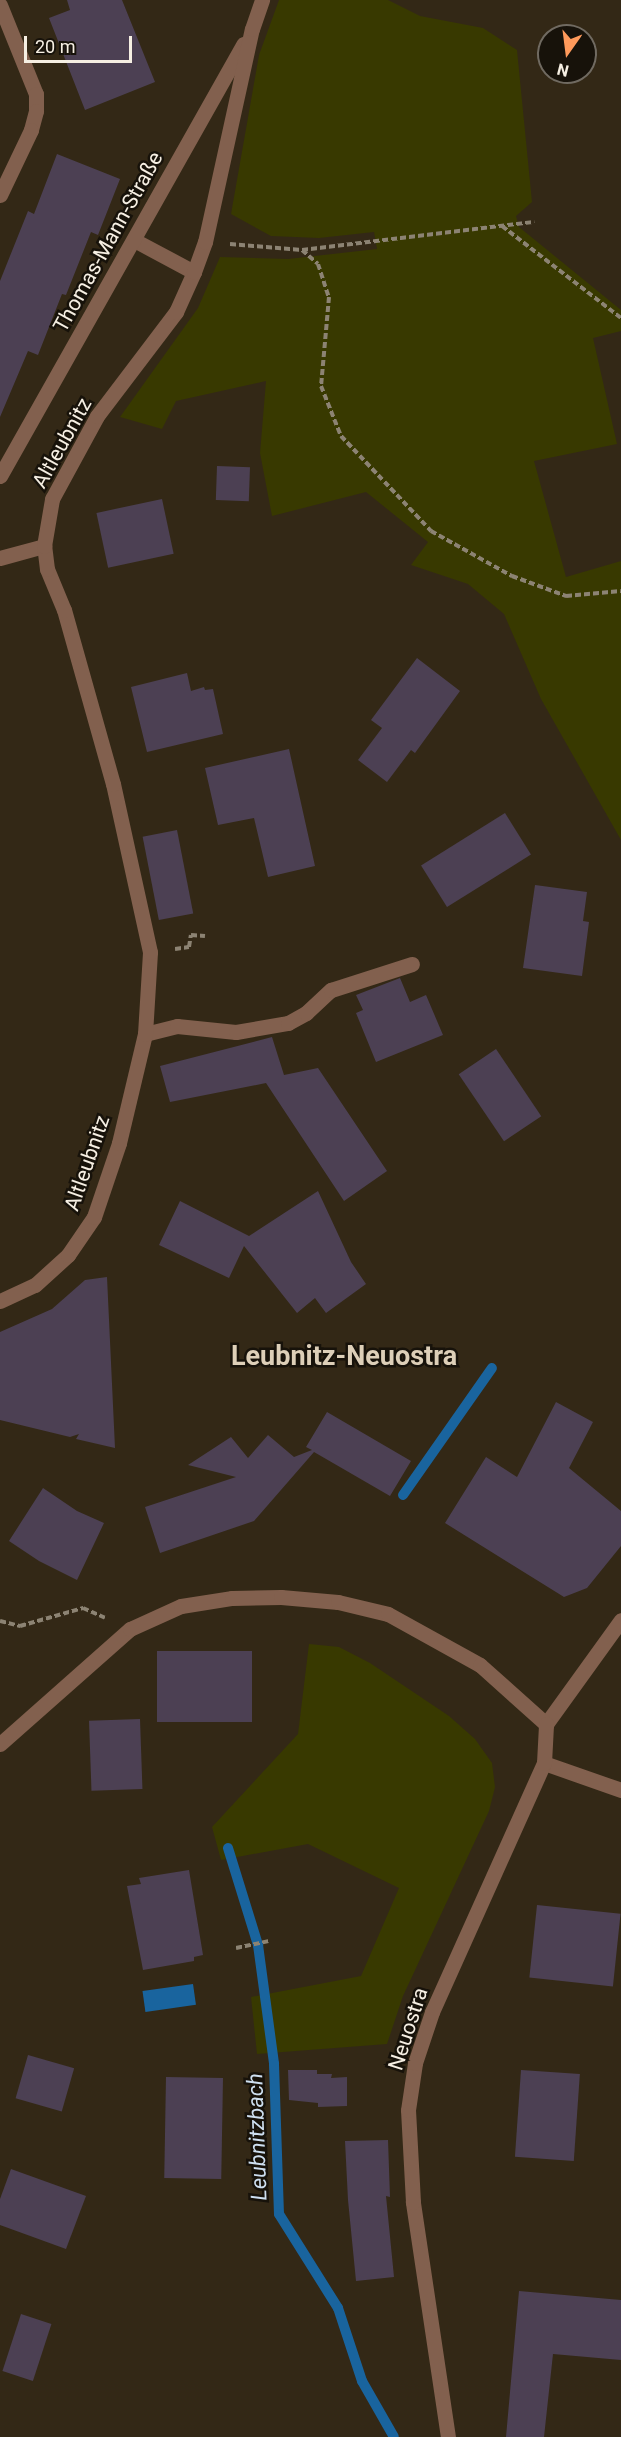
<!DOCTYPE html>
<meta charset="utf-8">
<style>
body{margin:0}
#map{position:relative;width:621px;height:2437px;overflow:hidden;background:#332816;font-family:Roboto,sans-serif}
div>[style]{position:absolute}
.green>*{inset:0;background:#383900}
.water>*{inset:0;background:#19649e;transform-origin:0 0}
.stream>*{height:10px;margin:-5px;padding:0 5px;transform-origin:5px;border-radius:5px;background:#19649e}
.building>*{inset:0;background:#4c4053;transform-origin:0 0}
.path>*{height:4px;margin-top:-2px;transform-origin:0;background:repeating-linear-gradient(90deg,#8c8373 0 6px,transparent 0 9px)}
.lane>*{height:15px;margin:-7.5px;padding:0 7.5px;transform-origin:7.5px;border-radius:7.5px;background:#82604e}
.street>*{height:15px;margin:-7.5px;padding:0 7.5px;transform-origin:7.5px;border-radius:7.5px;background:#82604e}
span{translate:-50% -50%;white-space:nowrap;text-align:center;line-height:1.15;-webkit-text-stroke:5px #17120a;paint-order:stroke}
.street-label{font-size:21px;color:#f6efe3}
.water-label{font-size:22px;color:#cedff0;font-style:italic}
.district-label{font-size:27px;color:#ddcfb8;font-weight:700}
.north{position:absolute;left:537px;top:24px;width:60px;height:60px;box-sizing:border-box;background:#17120a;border:2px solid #706a61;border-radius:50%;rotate:194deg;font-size:16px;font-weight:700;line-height:24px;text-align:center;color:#f6efe3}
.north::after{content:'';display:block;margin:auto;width:21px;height:27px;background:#ff9a5b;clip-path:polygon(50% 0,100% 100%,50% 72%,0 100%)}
.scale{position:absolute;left:24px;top:36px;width:108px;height:27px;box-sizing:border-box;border:3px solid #f6efe3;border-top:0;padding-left:8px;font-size:18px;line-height:21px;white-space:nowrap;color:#f6efe3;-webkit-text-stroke:4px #17120a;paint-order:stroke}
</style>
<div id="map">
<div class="green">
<i style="clip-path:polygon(279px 0,388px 0,420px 16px,483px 28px,517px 50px,532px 202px,516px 216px,519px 227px,621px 310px,621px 331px,593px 338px,617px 444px,534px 461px,566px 577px,621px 561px,621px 840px,541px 699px,504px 614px,468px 584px,411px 565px,428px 542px,366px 492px,272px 516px,260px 453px,266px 381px,176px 401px,162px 429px,120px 417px,198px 308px,220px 257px,288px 259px,377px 249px,374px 232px,319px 238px,271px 236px,231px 214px,259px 55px)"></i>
<i style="clip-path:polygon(309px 1644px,339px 1647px,370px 1663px,449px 1716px,475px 1739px,492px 1763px,495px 1787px,489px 1811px,403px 1996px,387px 2044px,257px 2054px,251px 1997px,361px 1976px,399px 1888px,308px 1844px,221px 1860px,212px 1827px,298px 1734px)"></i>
</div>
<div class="water">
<i style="left:193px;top:1984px;width:21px;height:51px;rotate:82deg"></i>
</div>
<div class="stream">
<i style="left:403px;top:1495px;width:155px;rotate:-55deg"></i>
<i style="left:228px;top:1848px;width:102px;rotate:72.8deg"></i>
<i style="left:258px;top:1945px;width:120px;rotate:82.3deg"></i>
<i style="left:274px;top:2064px;width:150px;rotate:88.1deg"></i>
<i style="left:279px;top:2214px;width:111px;rotate:57.9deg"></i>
<i style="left:338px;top:2308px;width:77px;rotate:71.8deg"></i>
<i style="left:362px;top:2381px;width:64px;rotate:60.3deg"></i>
</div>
<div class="building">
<i style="clip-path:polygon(67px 0,122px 0,155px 82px,85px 110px,49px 18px,70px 10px)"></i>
<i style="clip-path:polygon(57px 154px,120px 179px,98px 235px,91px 232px,66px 295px,62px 294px,38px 355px,28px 351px,0 417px,0 281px,28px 211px,34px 214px)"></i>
<i style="left:217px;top:466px;width:33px;height:34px;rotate:2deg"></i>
<i style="left:162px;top:499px;width:56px;height:67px;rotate:78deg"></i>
<i style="clip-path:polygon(417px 658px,460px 691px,415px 753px,411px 750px,387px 782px,358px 760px,382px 728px,371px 720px)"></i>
<i style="clip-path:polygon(187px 673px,191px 691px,204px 687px,205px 690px,213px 689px,223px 734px,147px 752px,131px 687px)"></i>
<i style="clip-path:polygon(289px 749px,315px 866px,268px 877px,254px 818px,218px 825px,205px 768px)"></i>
<i style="left:505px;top:813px;width:49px;height:99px;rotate:58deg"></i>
<i style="left:177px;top:830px;width:85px;height:35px;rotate:79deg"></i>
<i style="clip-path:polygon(535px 885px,587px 892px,583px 921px,589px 922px,582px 976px,523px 968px)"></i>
<i style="clip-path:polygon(400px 978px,410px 1002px,426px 995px,443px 1035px,376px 1062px,356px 1013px,363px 1010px,356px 995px)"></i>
<i style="clip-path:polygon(272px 1037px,284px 1075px,318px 1068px,387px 1171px,344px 1201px,266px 1083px,170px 1102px,160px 1066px)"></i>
<i style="left:496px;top:1049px;width:81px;height:45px;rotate:56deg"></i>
<i style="clip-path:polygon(318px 1191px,351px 1262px,366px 1284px,326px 1313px,315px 1298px,297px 1313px,244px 1246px,229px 1278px,159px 1245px,180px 1201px,249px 1236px)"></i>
<i style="clip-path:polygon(107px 1277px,115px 1448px,76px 1439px,79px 1434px,70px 1437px,0 1420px,0 1332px,52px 1309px,85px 1280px)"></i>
<i style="clip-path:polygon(556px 1402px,593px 1422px,569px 1468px,621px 1511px,621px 1546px,587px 1588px,564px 1597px,445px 1523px,486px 1457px,517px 1477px)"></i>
<i style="clip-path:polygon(327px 1412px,411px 1461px,390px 1496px,314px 1452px,254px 1521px,160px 1553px,145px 1507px,236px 1477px,188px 1465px,231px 1437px,248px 1458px,268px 1435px,294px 1457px,312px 1450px,306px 1447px)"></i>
<i style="clip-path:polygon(43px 1488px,77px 1511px,104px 1523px,77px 1580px,39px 1561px,9px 1541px)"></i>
<i style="left:157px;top:1651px;width:95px;height:71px"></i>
<i style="left:140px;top:1719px;width:70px;height:51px;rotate:88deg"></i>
<i style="clip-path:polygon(189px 1870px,203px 1955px,194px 1957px,194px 1961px,143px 1970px,127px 1886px,141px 1884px,139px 1878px)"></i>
<i style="left:537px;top:1905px;width:84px;height:73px;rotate:6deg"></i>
<i style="left:28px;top:2055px;width:48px;height:45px;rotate:16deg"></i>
<i style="clip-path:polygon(288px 2070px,317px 2070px,317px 2074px,332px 2074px,331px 2078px,347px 2077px,347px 2106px,318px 2107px,318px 2103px,289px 2100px)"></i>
<i style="left:521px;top:2070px;width:59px;height:87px;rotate:4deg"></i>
<i style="left:166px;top:2077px;width:57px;height:101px;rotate:1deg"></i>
<i style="clip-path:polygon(388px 2140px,390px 2197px,386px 2196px,394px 2277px,356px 2281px,348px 2200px,345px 2141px)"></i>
<i style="clip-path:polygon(11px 2169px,86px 2196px,66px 2249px,0 2225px,0 2199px)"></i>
<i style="clip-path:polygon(519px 2291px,621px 2300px,621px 2360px,553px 2354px,544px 2437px,506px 2437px)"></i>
<i style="left:21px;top:2314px;width:32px;height:60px;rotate:18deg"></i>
</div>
<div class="path">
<i style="left:502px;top:226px;width:150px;rotate:37.7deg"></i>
<i style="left:230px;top:244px;width:72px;rotate:4.8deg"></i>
<i style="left:302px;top:250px;width:234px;rotate:-6.9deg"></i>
<i style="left:302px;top:250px;width:21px;rotate:41deg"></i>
<i style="left:318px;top:264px;width:35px;rotate:72deg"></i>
<i style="left:329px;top:297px;width:89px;rotate:95.1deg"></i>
<i style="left:321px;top:386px;width:54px;rotate:68.2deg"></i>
<i style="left:341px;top:436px;width:131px;rotate:46.5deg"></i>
<i style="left:431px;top:531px;width:93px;rotate:29.1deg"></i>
<i style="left:512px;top:576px;width:58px;rotate:20.3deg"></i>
<i style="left:566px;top:596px;width:55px;rotate:-5.2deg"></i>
<i style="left:175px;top:949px;width:14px;rotate:-8deg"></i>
<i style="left:189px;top:947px;width:12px;rotate:-81deg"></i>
<i style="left:191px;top:935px;width:14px;rotate:4deg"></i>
<i style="left:0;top:1621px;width:21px;rotate:14deg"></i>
<i style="left:20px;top:1626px;width:66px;rotate:-15.9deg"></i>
<i style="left:83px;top:1608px;width:24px;rotate:24deg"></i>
<i style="left:236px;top:1948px;width:33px;rotate:-12deg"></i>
</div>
<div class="lane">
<i style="left:0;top:5px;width:96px;rotate:68deg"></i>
<i style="left:36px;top:94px;width:17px;rotate:90deg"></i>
<i style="left:36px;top:111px;width:20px;rotate:105deg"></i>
<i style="left:31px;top:130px;width:72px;rotate:115.5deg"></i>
<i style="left:134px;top:240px;width:68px;rotate:28.1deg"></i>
<i style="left:0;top:558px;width:46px;rotate:-15.3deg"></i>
<i style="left:145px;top:1034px;width:33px;rotate:-14deg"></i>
<i style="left:177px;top:1026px;width:59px;rotate:5.8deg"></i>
<i style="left:236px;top:1032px;width:53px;rotate:-9.8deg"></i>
<i style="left:288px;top:1023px;width:21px;rotate:-29deg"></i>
<i style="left:306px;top:1013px;width:34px;rotate:-43deg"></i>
<i style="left:331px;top:990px;width:85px;rotate:-17.8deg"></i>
</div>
<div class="street">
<i style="left:0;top:476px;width:496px;rotate:-60.6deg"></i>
<i style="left:0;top:1301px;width:38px;rotate:-25deg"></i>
<i style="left:35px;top:1285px;width:45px;rotate:-42.3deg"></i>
<i style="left:68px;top:1255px;width:46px;rotate:-55.6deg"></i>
<i style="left:94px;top:1217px;width:78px;rotate:-71.3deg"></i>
<i style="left:119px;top:1143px;width:112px;rotate:-76.6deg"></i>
<i style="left:145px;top:1034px;width:82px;rotate:-86.5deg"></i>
<i style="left:150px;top:952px;width:172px;rotate:-102.4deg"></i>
<i style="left:113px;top:784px;width:181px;rotate:-105.7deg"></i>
<i style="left:64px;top:610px;width:44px;rotate:-112.5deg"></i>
<i style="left:47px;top:569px;width:23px;rotate:-97deg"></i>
<i style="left:44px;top:546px;width:48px;rotate:-80.3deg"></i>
<i style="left:52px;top:499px;width:94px;rotate:-61.5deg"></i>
<i style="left:97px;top:416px;width:131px;rotate:-52.8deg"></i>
<i style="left:176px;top:312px;width:44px;rotate:-65.8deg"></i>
<i style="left:194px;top:272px;width:32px;rotate:-70deg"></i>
<i style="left:205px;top:242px;width:218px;rotate:-77.6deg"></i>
<i style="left:252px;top:29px;width:31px;rotate:-71deg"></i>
<i style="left:546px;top:1724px;width:128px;rotate:-54.2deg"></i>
<i style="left:0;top:1744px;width:174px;rotate:-41.5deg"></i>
<i style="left:130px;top:1629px;width:56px;rotate:-24.3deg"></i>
<i style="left:181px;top:1606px;width:52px;rotate:-8.9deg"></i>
<i style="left:232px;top:1598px;width:49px;rotate:-1.2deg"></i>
<i style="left:281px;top:1597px;width:57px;rotate:5deg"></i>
<i style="left:338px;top:1602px;width:51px;rotate:13.5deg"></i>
<i style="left:388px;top:1614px;width:105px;rotate:29deg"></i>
<i style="left:480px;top:1665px;width:89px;rotate:41.8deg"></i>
<i style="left:544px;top:1763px;width:82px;rotate:19.3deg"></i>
<i style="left:448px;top:2437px;width:238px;rotate:-98.5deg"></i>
<i style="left:413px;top:2202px;width:92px;rotate:-93.1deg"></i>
<i style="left:408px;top:2110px;width:48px;rotate:-81.5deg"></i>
<i style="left:415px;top:2063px;width:54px;rotate:-71.6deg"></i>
<i style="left:432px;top:2012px;width:273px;rotate:-65.8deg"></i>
<i style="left:544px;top:1763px;width:39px;rotate:-87deg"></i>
</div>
<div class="street-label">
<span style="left:108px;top:242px;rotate:-61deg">Thomas-Mann-Straße</span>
<span style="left:62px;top:443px;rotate:-61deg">Altleubnitz</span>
<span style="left:87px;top:1163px;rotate:-71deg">Altleubnitz</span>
<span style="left:408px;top:2029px;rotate:-72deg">Neuostra</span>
</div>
<div class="water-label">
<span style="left:257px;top:2137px;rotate:-92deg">Leubnitzbach</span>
</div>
<div class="district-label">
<span style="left:344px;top:1357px">Leubnitz-Neuostra</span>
</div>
<div class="north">N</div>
<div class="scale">20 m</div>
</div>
